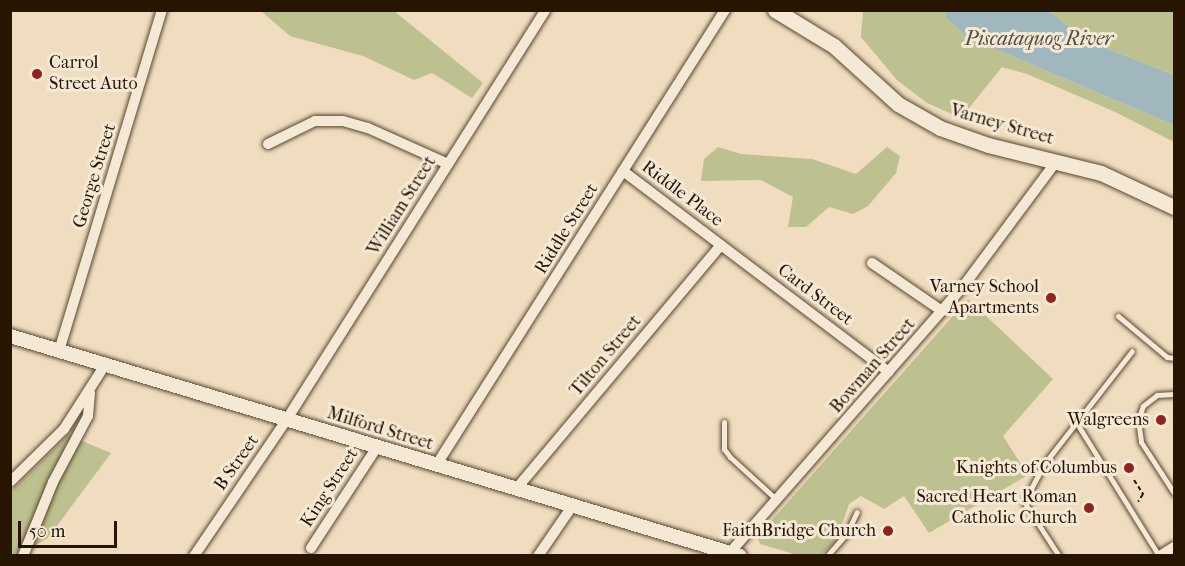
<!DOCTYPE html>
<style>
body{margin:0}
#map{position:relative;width:1185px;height:566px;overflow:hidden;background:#f0ddbf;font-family:"IM FELL French Canon",serif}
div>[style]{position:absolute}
.green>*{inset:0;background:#bdc08f}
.water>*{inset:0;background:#a0b8bd}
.path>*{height:2px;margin-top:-1px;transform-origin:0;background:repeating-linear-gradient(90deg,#271501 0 4.5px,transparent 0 7.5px)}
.roads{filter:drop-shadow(0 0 2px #594730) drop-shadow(0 0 2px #594730)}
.service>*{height:5px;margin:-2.5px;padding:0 2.5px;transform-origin:2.5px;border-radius:2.5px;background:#f5e9d5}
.minor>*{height:10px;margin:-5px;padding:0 5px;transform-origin:5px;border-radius:5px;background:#f5e9d5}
.tertiary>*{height:14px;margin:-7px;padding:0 7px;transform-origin:7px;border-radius:7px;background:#f5e9d5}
.secondary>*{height:15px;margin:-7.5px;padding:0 7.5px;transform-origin:7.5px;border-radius:7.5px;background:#f5e9d5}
.dots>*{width:16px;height:16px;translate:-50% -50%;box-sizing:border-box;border:3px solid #f5e9d5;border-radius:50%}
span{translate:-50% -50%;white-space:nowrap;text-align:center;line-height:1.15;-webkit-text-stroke:6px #f5e9d5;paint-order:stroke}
.poi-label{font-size:18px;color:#271501}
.left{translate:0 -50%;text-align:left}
.right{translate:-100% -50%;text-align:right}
.street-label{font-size:18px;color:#271501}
.water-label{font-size:20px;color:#514e43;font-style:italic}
.frame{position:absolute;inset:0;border:12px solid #271501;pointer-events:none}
.scale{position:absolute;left:18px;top:521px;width:99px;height:27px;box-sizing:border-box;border:3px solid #271501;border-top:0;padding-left:8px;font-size:18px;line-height:21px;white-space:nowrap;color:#271501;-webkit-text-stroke:4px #f5e9d5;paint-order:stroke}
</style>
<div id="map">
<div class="green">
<i style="clip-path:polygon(261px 11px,394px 11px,483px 83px,472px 98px,432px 73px,414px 80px,363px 56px,290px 36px)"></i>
<i style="clip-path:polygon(863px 11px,945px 11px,946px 18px,967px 37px,1174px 125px,1174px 142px,1113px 111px,1027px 74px,1002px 67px,961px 118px,927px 103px,897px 80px,861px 37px)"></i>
<i style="clip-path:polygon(1049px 11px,1174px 11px,1174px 75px,1085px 40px)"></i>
<i style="clip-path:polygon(718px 147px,741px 154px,812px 159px,856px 174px,887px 147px,900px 156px,896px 173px,868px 206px,853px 214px,829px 207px,806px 227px,788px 227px,793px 197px,761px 180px,701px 181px,704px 159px)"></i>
<i style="clip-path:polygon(968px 299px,1053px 379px,1003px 436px,1028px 475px,929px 533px,904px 496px,884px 509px,861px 496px,849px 504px,836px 541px,821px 555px,797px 555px,760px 544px,757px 537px)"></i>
<i style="clip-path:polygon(68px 435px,111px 453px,48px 538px,19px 555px,11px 556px,11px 491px)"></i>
</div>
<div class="water">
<i style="clip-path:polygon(945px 11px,1049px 11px,1085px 40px,1174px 75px,1174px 125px,967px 37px,946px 18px)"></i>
</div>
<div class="path">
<i style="left:1134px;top:480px;width:17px;rotate:57deg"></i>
<i style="left:1143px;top:494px;width:9px;rotate:122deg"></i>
</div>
<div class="roads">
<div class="service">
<i style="left:1118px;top:316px;width:64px;rotate:39.9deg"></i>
<i style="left:1167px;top:357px;width:7px;rotate:8deg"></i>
<i style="left:1174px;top:394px;width:17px;rotate:177deg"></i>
<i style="left:1157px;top:395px;width:18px;rotate:142deg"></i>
<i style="left:1143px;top:406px;width:15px;rotate:110deg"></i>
<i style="left:1138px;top:420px;width:22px;rotate:82deg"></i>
<i style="left:1141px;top:442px;width:61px;rotate:57.1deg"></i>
<i style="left:724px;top:422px;width:27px;rotate:90deg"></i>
<i style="left:724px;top:449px;width:10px;rotate:53deg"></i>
<i style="left:730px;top:457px;width:62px;rotate:42.4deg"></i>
<i style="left:1076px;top:422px;width:158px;rotate:58.2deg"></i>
<i style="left:827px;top:556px;width:30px;rotate:-49deg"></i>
<i style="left:847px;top:533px;width:23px;rotate:-65deg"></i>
<i style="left:1059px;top:556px;width:64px;rotate:-122.9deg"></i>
<i style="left:1024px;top:502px;width:43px;rotate:-62.2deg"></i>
<i style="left:1044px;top:464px;width:143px;rotate:-52.1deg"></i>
</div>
<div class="minor">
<i style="left:268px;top:144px;width:52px;rotate:-26.1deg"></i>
<i style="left:315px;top:121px;width:28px"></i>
<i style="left:343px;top:121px;width:26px;rotate:16deg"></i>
<i style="left:368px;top:128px;width:88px;rotate:24.2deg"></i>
<i style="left:623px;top:171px;width:333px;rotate:37.1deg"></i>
<i style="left:872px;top:263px;width:85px;rotate:34.4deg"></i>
<i style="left:59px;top:351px;width:356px;rotate:-73.2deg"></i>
<i style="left:437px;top:464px;width:538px;rotate:-57.61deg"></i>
<i style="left:10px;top:482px;width:76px;rotate:-44.5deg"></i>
<i style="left:64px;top:429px;width:76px;rotate:-57.4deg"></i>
<i style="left:517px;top:488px;width:317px;rotate:-50deg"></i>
<i style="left:311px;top:548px;width:121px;rotate:-56.8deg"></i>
<i style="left:23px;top:556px;width:80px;rotate:-67.9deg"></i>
<i style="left:53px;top:482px;width:75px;rotate:-62.1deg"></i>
<i style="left:88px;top:416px;width:23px;rotate:-85deg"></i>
<i style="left:194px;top:556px;width:166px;rotate:-55.8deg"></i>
<i style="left:287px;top:419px;width:484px;rotate:-57.7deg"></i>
<i style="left:538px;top:556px;width:62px;rotate:-55.5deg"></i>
<i style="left:727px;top:556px;width:356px;rotate:-48.8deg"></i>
<i style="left:962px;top:288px;width:157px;rotate:-53.3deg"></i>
</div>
<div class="tertiary">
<i style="left:10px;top:336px;width:762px;rotate:16.77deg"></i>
</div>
<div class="secondary">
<i style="left:775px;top:10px;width:69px;rotate:31.4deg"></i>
<i style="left:834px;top:46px;width:86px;rotate:42.2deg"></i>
<i style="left:898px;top:104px;width:48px;rotate:29.7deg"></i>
<i style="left:940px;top:128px;width:51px;rotate:19.5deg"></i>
<i style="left:988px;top:145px;width:116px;rotate:13.9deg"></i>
<i style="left:1101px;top:173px;width:81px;rotate:25deg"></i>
<i style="left:1163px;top:556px;width:13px;rotate:-32deg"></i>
</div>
</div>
<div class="dots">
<i style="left:37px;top:74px;background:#8f2418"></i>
<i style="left:1051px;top:298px;background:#8f2418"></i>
<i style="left:1161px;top:420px;background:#8f2418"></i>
<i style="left:1129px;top:468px;background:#8f2418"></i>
<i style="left:1089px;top:508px;background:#8f2418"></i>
<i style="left:888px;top:531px;background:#8f2418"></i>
</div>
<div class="poi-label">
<span class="left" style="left:49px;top:74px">Carrol<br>Street Auto</span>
<span class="right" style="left:1039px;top:298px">Varney School<br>Apartments</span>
<span class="right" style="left:1149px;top:420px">Walgreens</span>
<span class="right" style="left:1117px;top:468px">Knights of Columbus</span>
<span class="right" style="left:1077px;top:508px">Sacred Heart Roman<br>Catholic Church</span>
<span class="right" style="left:876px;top:531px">FaithBridge Church</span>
</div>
<div class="street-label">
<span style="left:1002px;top:125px;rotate:16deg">Varney Street</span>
<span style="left:95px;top:176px;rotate:-73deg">George Street</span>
<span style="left:682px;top:194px;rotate:37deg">Riddle Place</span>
<span style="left:402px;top:206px;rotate:-58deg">William Street</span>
<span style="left:567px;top:229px;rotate:-58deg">Riddle Street</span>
<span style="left:815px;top:295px;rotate:37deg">Card Street</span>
<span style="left:606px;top:356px;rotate:-50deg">Tilton Street</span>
<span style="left:873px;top:366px;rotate:-49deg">Bowman Street</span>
<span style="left:380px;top:429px;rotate:17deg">Milford Street</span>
<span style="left:237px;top:463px;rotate:-55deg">B Street</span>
<span style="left:330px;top:488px;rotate:-57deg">King Street</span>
</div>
<div class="water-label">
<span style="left:1039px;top:38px">Piscataquog River</span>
</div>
<div class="frame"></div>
<div class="scale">50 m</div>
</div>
